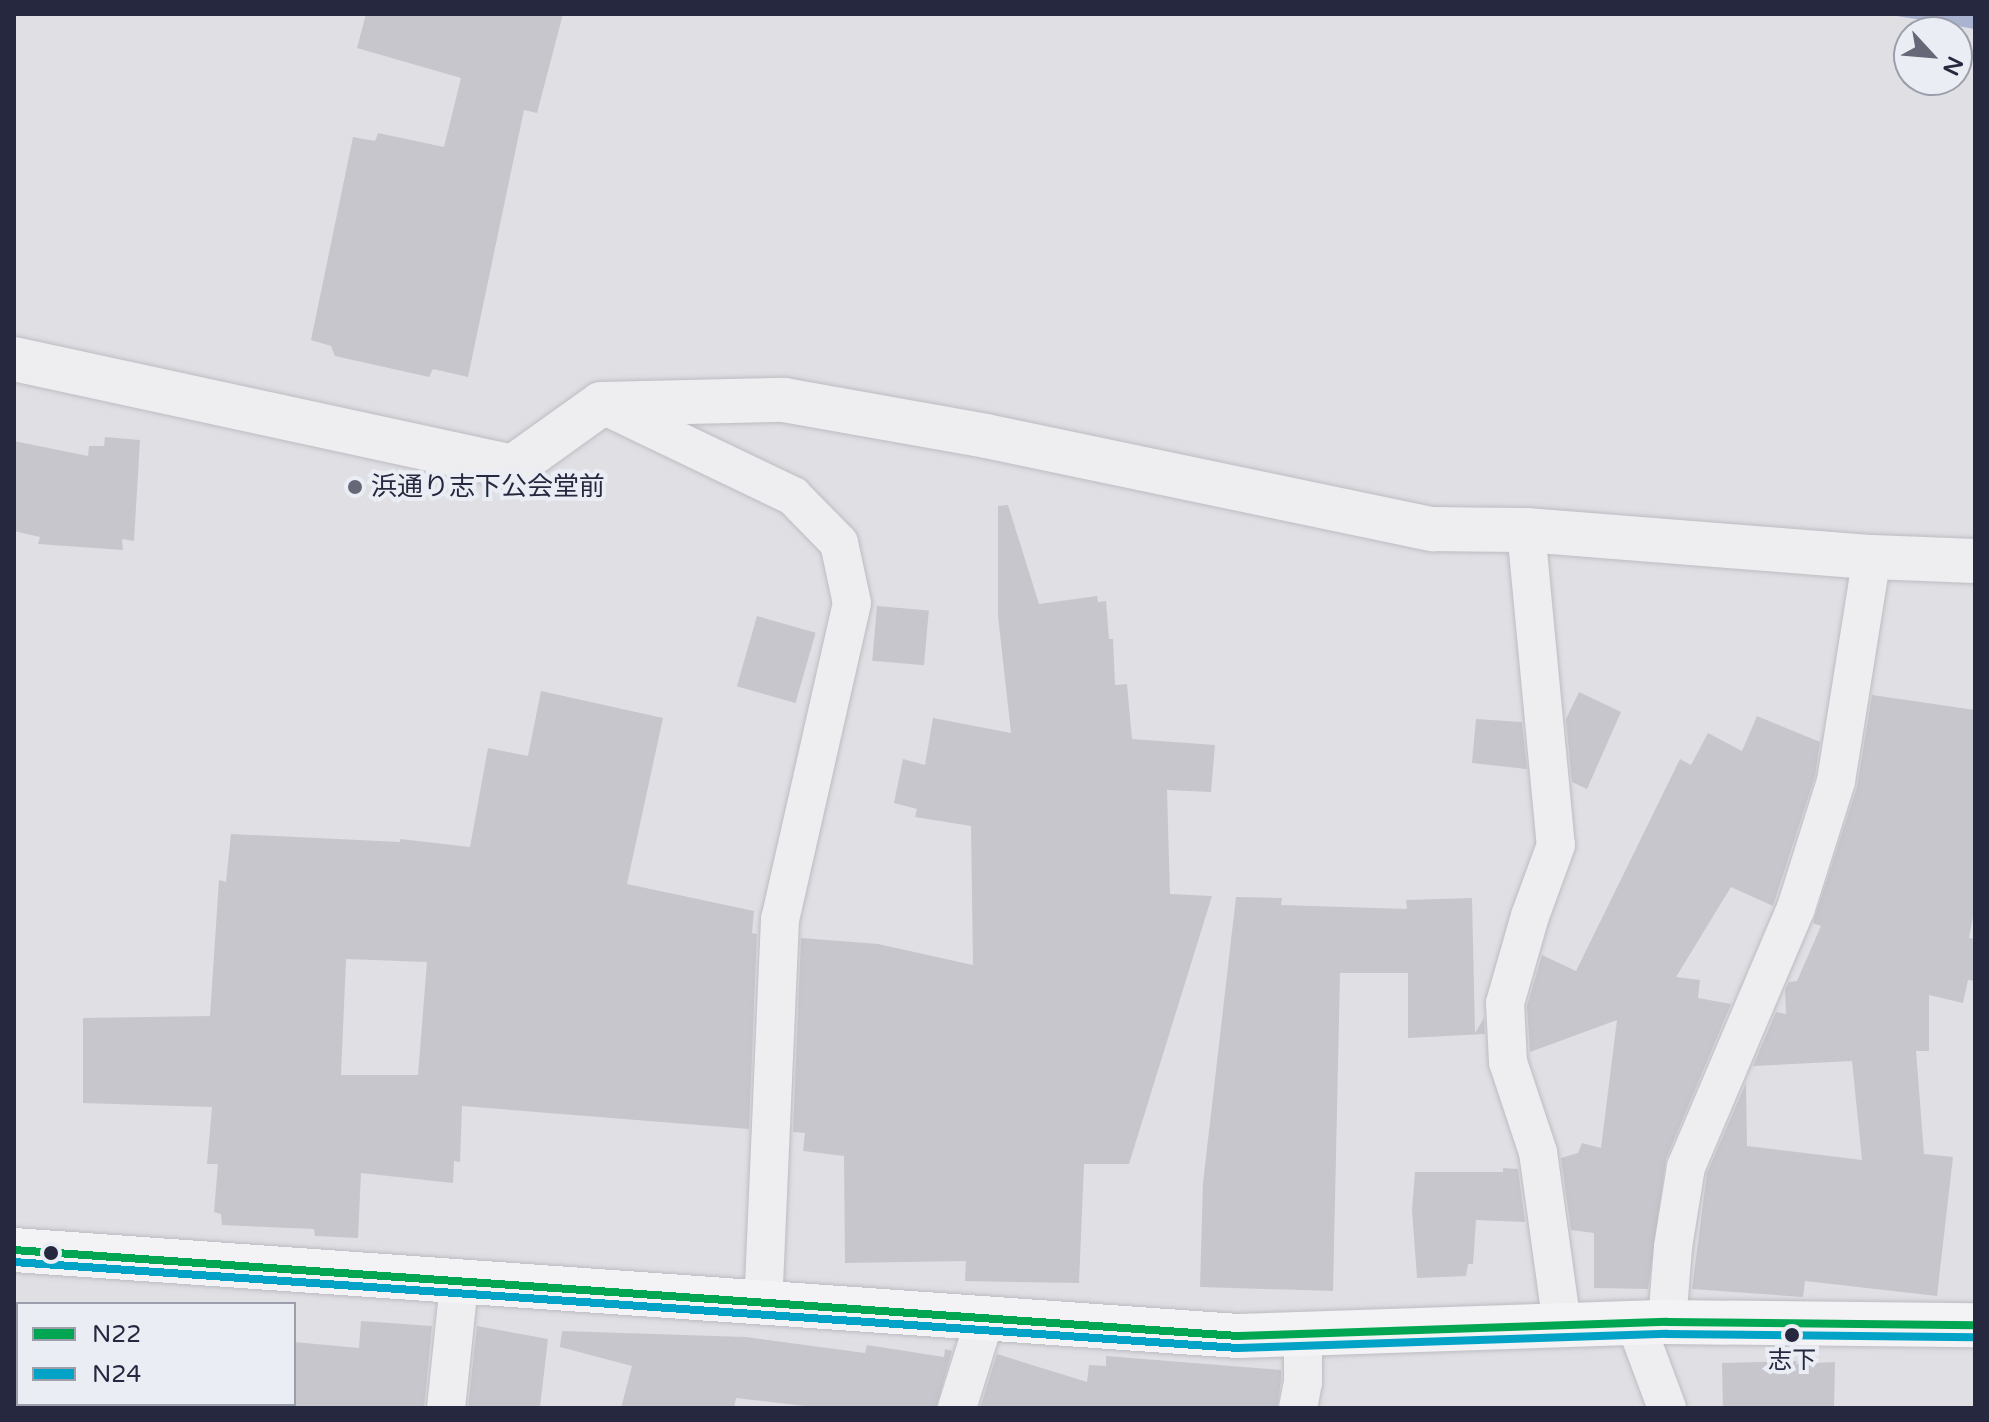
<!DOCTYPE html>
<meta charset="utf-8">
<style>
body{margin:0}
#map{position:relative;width:1989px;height:1422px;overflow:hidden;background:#dfdfe4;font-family:"Varela Round","Noto Sans JP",sans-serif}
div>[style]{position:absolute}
.water>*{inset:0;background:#aab4d1}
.building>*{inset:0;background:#c6c6cc;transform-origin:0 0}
.roads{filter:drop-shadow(0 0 2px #bcbcc2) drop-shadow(0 0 2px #bcbcc2)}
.minor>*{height:38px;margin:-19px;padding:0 19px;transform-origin:19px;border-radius:19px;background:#eeeef1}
.tertiary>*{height:44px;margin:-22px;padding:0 22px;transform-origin:22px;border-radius:22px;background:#eeeef1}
.trunk>*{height:44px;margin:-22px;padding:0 22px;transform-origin:22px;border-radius:22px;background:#f3f3f5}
.bus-1>*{height:8px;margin:-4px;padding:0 4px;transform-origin:4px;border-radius:4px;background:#00a651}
.bus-2>*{height:8px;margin:-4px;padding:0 4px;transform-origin:4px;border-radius:4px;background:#02a3c7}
.dots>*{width:22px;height:22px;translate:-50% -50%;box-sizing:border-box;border:4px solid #ebedf5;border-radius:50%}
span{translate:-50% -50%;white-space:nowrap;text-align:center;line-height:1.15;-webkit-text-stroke:8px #ebedf5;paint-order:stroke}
.bus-label{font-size:24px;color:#25283e}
.poi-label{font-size:26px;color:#25283e}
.left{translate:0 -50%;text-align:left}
.frame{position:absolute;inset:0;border:16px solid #25283e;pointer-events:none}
.legend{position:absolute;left:16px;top:1302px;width:280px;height:104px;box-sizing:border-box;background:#ebedf5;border:2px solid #9c9eac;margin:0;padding:10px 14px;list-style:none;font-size:24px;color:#25283e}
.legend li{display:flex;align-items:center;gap:16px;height:40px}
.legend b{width:40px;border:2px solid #9c9eac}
.north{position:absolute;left:1893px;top:16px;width:80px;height:80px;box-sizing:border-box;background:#ebedf5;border:2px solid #9c9eac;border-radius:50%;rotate:116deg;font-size:22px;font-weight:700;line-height:32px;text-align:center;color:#25283e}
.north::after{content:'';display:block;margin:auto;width:28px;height:36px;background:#666878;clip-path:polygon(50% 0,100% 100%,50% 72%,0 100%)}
</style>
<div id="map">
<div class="water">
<i style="clip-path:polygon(1885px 14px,1975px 14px,1975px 29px)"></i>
</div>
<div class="building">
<i style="clip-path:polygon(366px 14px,563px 14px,537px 113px,524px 110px,468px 377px,433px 369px,429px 377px,335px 356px,331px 346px,311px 340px,353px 137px,375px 141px,378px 133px,444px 147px,461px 78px,357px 48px)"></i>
<i style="clip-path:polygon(105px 437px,140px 440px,134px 541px,122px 539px,123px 550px,38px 544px,40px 537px,14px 531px,14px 441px,88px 456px,89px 446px,104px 446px)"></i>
<i style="clip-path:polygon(1008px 505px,1039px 604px,1097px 596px,1098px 602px,1106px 601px,1109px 639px,1113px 639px,1115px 685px,1127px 684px,1132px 739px,1215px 745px,1211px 792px,1167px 790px,1170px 894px,1212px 896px,1129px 1164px,1084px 1164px,1079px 1283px,965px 1281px,966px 1261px,845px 1263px,844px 1156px,803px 1151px,805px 1133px,793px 1132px,801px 938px,878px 944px,973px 965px,971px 826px,915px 817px,917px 809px,894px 803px,903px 759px,925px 765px,933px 718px,1011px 733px,998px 616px,998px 506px)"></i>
<i style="left:877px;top:606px;width:52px;height:55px;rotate:5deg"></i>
<i style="left:757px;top:616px;width:61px;height:73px;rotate:16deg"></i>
<i style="clip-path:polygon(evenodd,541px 691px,663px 718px,627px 884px,754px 911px,752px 933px,757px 934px,749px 1129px,462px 1106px,460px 1162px,454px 1161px,453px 1183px,361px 1173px,358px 1238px,315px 1236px,314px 1229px,222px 1225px,221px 1214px,214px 1212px,218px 1164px,207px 1164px,212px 1107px,83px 1103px,83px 1018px,210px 1016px,219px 880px,226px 882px,231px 834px,400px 842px,400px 839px,470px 847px,488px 748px,528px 756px,541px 691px,346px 959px,427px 962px,418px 1075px,341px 1075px,346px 959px)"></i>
<i style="clip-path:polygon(1579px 692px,1621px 712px,1587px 789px,1572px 782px,1566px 719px)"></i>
<i style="clip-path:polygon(1872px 695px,1975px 710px,1975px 905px,1969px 938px,1975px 939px,1975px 981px,1968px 980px,1963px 1003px,1929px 995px,1929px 1051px,1916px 1051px,1924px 1154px,1953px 1157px,1937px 1296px,1805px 1281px,1803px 1297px,1692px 1289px,1707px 1173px,1746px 1083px,1747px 1146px,1862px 1160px,1852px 1061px,1753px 1066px,1776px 1012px,1786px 1014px,1785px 989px,1789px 982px,1797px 981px,1821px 926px,1813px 923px,1857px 787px)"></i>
<i style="clip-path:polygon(1757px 716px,1820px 742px,1815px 776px,1773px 906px,1731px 887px,1676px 977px,1700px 980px,1698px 998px,1731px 1004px,1666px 1159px,1648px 1289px,1594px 1288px,1594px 1233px,1571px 1230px,1561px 1158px,1578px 1153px,1582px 1143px,1601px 1148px,1617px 1020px,1530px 1052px,1527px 1006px,1542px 955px,1576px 971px,1680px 759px,1691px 765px,1708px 733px,1742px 751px)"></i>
<i style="clip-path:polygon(1476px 719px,1522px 722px,1527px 769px,1472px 763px)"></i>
<i style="clip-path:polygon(1236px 897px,1282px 898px,1281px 905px,1407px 909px,1406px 900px,1472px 898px,1475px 1033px,1484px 1018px,1485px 1034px,1408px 1038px,1408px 973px,1340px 973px,1333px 1291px,1200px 1287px,1203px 1183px)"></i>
<i style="clip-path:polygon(1503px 1168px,1518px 1169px,1525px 1222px,1476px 1220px,1473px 1264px,1468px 1264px,1466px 1276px,1417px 1278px,1412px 1210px,1415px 1172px,1503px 1172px)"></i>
<i style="clip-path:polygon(361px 1321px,432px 1326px,424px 1408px,294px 1408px,294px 1342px,359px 1348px)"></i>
<i style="clip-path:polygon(477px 1326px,548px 1339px,540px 1407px,468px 1408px)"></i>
<i style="clip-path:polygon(562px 1331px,746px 1337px,865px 1353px,867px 1345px,944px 1357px,945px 1349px,952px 1351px,936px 1408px,822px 1408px,736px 1398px,734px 1408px,621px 1408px,632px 1366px,560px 1347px)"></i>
<i style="clip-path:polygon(997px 1354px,1087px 1382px,1089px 1365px,1106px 1366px,1106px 1356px,1281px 1370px,1281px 1380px,1277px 1408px,980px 1408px)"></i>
<i style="clip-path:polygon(1797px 1361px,1796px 1364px,1835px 1362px,1834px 1408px,1723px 1408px,1722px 1363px)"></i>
</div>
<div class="roads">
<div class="minor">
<i style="left:601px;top:404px;width:213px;rotate:25.6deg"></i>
<i style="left:793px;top:496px;width:66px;rotate:45.6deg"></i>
<i style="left:839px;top:543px;width:61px;rotate:77.8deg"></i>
<i style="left:852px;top:603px;width:324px;rotate:102.8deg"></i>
<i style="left:780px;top:919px;width:383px;rotate:92.5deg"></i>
<i style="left:1526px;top:530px;width:316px;rotate:84.6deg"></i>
<i style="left:1556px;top:845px;width:76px;rotate:110.1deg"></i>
<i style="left:1530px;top:916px;width:91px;rotate:106deg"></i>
<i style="left:1505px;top:1003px;width:59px;rotate:87.1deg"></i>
<i style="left:1508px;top:1062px;width:95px;rotate:71.6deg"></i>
<i style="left:1538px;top:1152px;width:176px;rotate:82.1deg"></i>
<i style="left:1667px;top:1322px;width:75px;rotate:-85.4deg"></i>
<i style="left:1673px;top:1247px;width:81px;rotate:-80.8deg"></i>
<i style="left:1686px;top:1167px;width:281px;rotate:-67deg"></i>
<i style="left:1796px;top:908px;width:133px;rotate:-72.5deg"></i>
<i style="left:1836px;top:781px;width:227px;rotate:-80.9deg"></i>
<i style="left:1636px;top:1325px;width:89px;rotate:69.5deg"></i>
<i style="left:446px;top:1408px;width:125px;rotate:-84deg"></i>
<i style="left:957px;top:1408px;width:94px;rotate:-72.7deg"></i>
<i style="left:1298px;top:1408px;width:26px;rotate:-79deg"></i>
<i style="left:1303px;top:1382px;width:49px;rotate:-90deg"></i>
</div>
<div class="tertiary">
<i style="left:14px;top:359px;width:511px;rotate:12.21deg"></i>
<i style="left:513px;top:467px;width:108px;rotate:-35.6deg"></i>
<i style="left:601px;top:404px;width:183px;rotate:-1.3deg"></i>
<i style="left:784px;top:400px;width:205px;rotate:10.1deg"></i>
<i style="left:986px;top:436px;width:457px;rotate:11.8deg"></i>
<i style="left:1433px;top:529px;width:93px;rotate:0.6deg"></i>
<i style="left:1526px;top:530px;width:347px;rotate:4.5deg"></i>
<i style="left:1872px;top:557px;width:103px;rotate:2.2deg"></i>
</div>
<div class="trunk">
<i style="left:14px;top:1250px;width:1228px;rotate:4.02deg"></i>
<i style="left:1239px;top:1336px;width:428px;rotate:-1.9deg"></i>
<i style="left:1667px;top:1322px;width:308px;rotate:0.6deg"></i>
</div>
</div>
<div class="bus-1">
<i style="left:14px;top:1250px;width:1228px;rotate:4.02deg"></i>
<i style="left:1239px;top:1336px;width:428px;rotate:-1.9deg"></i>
<i style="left:1667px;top:1322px;width:308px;rotate:0.6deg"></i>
</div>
<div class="bus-2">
<i style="left:14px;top:1262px;width:1227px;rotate:4.02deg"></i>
<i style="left:1238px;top:1348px;width:429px;rotate:-1.9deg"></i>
<i style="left:1667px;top:1334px;width:308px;rotate:0.6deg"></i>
</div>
<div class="dots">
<i style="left:355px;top:487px;background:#666878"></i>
<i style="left:51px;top:1253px;background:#25283e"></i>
<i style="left:1792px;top:1335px;background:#25283e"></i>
</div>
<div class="bus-label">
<span style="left:1792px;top:1361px">志下</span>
</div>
<div class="poi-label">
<span class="left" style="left:371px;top:487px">浜通り志下公会堂前</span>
</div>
<div class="frame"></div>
<ul class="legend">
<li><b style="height:10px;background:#00a651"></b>N22</li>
<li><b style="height:10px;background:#02a3c7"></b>N24</li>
</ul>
<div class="north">N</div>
</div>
